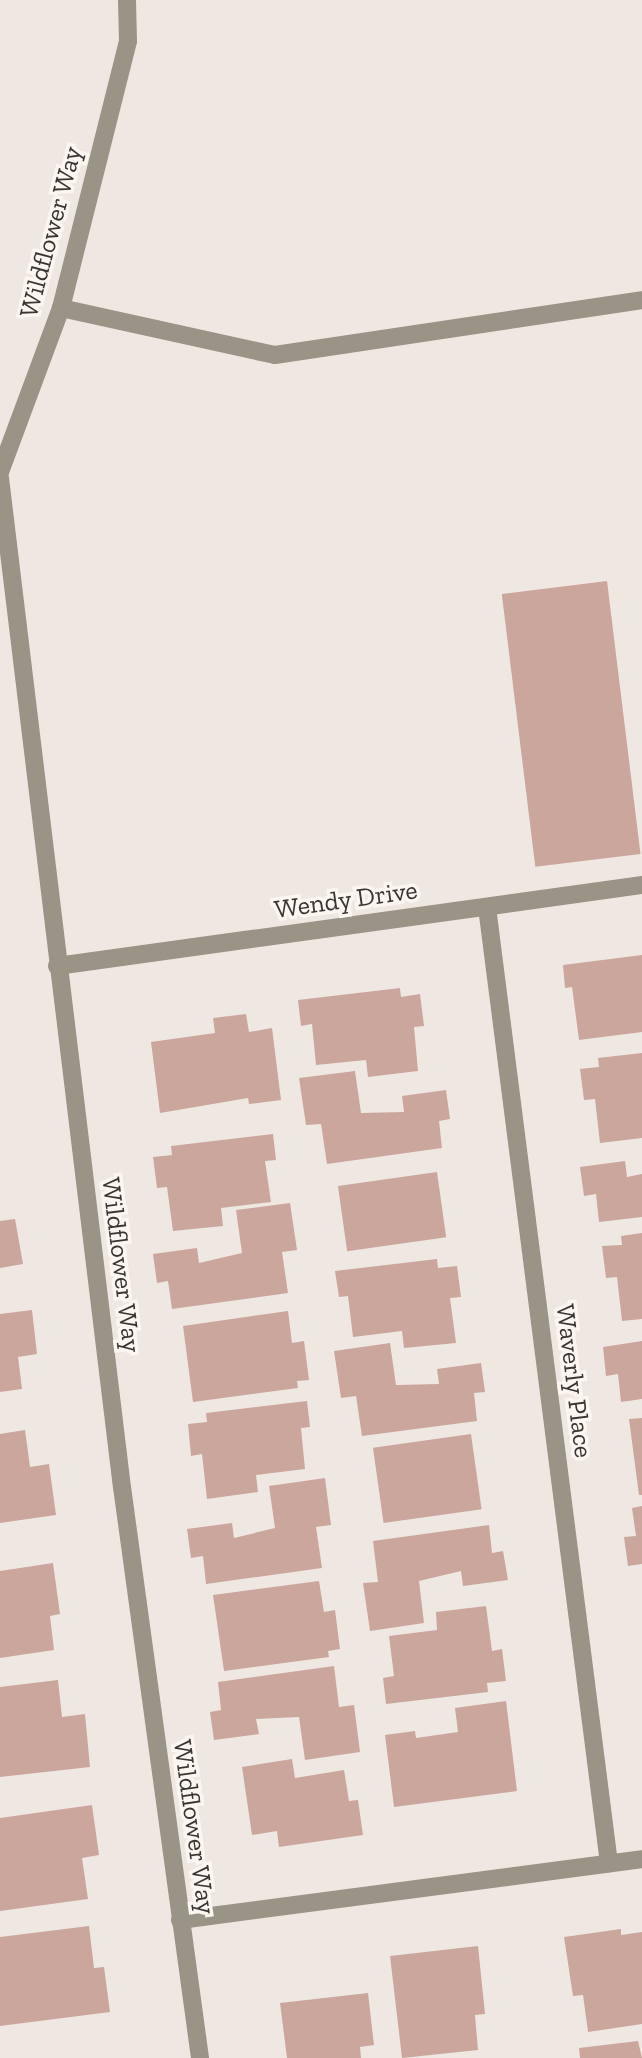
<!DOCTYPE html>
<style>
body{margin:0}
#map{position:relative;width:642px;height:2058px;overflow:hidden;background:#efe8e2;font-family:"Zilla Slab",serif}
div>[style]{position:absolute}
.building>*{inset:0;background:#cba69d;transform-origin:0 0}
.minor>*{height:18px;margin:-9px;padding:0 9px;transform-origin:9px;border-radius:9px;background:#999486}
span{translate:-50% -50%;white-space:nowrap;text-align:center;line-height:1.15;-webkit-text-stroke:7px #fcf5f0;paint-order:stroke}
.street-label{font-size:26px;color:#383634}
</style>
<div id="map">
<div class="building">
<i style="left:607px;top:581px;width:275px;height:106px;rotate:83deg"></i>
<i style="clip-path:polygon(642px 955px,642px 1032px,579px 1040px,572px 987px,565px 988px,563px 965px)"></i>
<i style="clip-path:polygon(400px 988px,401px 997px,420px 994px,424px 1026px,414px 1027px,418px 1071px,368px 1077px,366px 1060px,316px 1065px,312px 1024px,301px 1026px,298px 1000px)"></i>
<i style="clip-path:polygon(246px 1014px,249px 1032px,272px 1028px,281px 1100px,249px 1104px,248px 1098px,160px 1113px,151px 1042px,215px 1033px,213px 1018px)"></i>
<i style="clip-path:polygon(642px 1053px,642px 1138px,600px 1143px,595px 1099px,584px 1100px,580px 1069px,599px 1067px,598px 1058px)"></i>
<i style="clip-path:polygon(355px 1071px,361px 1113px,404px 1112px,402px 1096px,446px 1090px,450px 1119px,439px 1121px,442px 1148px,327px 1164px,321px 1124px,306px 1125px,299px 1078px)"></i>
<i style="clip-path:polygon(273px 1134px,276px 1160px,265px 1161px,271px 1202px,221px 1208px,223px 1226px,173px 1231px,167px 1187px,157px 1188px,153px 1157px,172px 1155px,171px 1146px)"></i>
<i style="clip-path:polygon(625px 1161px,627px 1177px,642px 1174px,642px 1217px,599px 1222px,596px 1194px,584px 1196px,580px 1167px)"></i>
<i style="left:437px;top:1172px;width:66px;height:100px;rotate:82deg"></i>
<i style="clip-path:polygon(290px 1203px,297px 1250px,282px 1252px,288px 1293px,172px 1309px,168px 1281px,157px 1283px,153px 1254px,197px 1248px,199px 1263px,242px 1253px,236px 1210px)"></i>
<i style="clip-path:polygon(15px 1219px,23px 1264px,0 1268px,0 1221px)"></i>
<i style="clip-path:polygon(642px 1233px,642px 1319px,622px 1321px,617px 1277px,606px 1278px,602px 1246px,622px 1245px,621px 1236px)"></i>
<i style="clip-path:polygon(437px 1259px,438px 1268px,457px 1266px,461px 1297px,450px 1298px,456px 1343px,404px 1348px,402px 1331px,353px 1337px,348px 1296px,339px 1297px,335px 1271px)"></i>
<i style="clip-path:polygon(32px 1310px,37px 1354px,18px 1357px,22px 1389px,0 1392px,0 1314px)"></i>
<i style="clip-path:polygon(288px 1311px,292px 1343px,304px 1341px,309px 1380px,297px 1381px,298px 1388px,193px 1402px,183px 1326px)"></i>
<i style="clip-path:polygon(642px 1341px,642px 1399px,621px 1402px,618px 1374px,606px 1376px,603px 1347px)"></i>
<i style="clip-path:polygon(390px 1343px,396px 1385px,439px 1384px,437px 1369px,481px 1363px,485px 1392px,474px 1393px,477px 1421px,362px 1436px,356px 1396px,341px 1398px,334px 1351px)"></i>
<i style="clip-path:polygon(307px 1401px,310px 1427px,301px 1428px,305px 1469px,256px 1475px,258px 1492px,207px 1499px,202px 1454px,191px 1456px,188px 1424px,207px 1422px,206px 1413px)"></i>
<i style="clip-path:polygon(642px 1418px,642px 1495px,639px 1495px,629px 1419px)"></i>
<i style="clip-path:polygon(25px 1430px,30px 1467px,49px 1464px,56px 1515px,0 1523px,0 1434px)"></i>
<i style="left:471px;top:1434px;width:76px;height:99px;rotate:82deg"></i>
<i style="clip-path:polygon(325px 1478px,331px 1525px,316px 1527px,322px 1568px,206px 1584px,203px 1556px,191px 1558px,187px 1529px,232px 1523px,234px 1538px,275px 1528px,269px 1486px)"></i>
<i style="clip-path:polygon(642px 1506px,642px 1564px,628px 1566px,624px 1537px,636px 1536px,632px 1508px)"></i>
<i style="clip-path:polygon(489px 1525px,492px 1553px,503px 1551px,508px 1580px,463px 1586px,461px 1571px,419px 1581px,424px 1623px,370px 1631px,363px 1583px,378px 1582px,373px 1541px)"></i>
<i style="clip-path:polygon(53px 1563px,60px 1614px,50px 1616px,54px 1650px,0 1658px,0 1571px)"></i>
<i style="clip-path:polygon(319px 1581px,324px 1612px,335px 1610px,340px 1649px,328px 1651px,329px 1657px,224px 1671px,213px 1595px)"></i>
<i style="clip-path:polygon(486px 1606px,492px 1651px,502px 1649px,506px 1681px,487px 1683px,488px 1692px,386px 1704px,383px 1678px,394px 1676px,389px 1636px,437px 1630px,436px 1612px)"></i>
<i style="clip-path:polygon(334px 1666px,339px 1707px,354px 1705px,360px 1752px,305px 1760px,299px 1717px,256px 1719px,259px 1734px,214px 1740px,210px 1712px,221px 1710px,218px 1682px)"></i>
<i style="clip-path:polygon(58px 1680px,62px 1717px,85px 1714px,90px 1767px,0 1777px,0 1687px)"></i>
<i style="clip-path:polygon(506px 1701px,517px 1791px,394px 1807px,385px 1735px,415px 1731px,416px 1738px,458px 1732px,455px 1708px)"></i>
<i style="clip-path:polygon(292px 1759px,295px 1778px,344px 1770px,349px 1801px,358px 1800px,363px 1835px,279px 1847px,277px 1831px,252px 1835px,242px 1767px)"></i>
<i style="clip-path:polygon(92px 1805px,99px 1855px,82px 1858px,88px 1899px,0 1911px,0 1818px)"></i>
<i style="clip-path:polygon(89px 1926px,94px 1968px,104px 1967px,110px 2012px,0 2026px,0 1937px)"></i>
<i style="clip-path:polygon(621px 1929px,621px 1935px,642px 1932px,642px 2024px,588px 2032px,583px 1995px,573px 1996px,564px 1937px)"></i>
<i style="clip-path:polygon(478px 1946px,485px 2014px,475px 2015px,478px 2050px,402px 2058px,390px 1956px)"></i>
<i style="clip-path:polygon(368px 1993px,374px 2045px,360px 2047px,361px 2058px,287px 2058px,280px 2003px)"></i>
<i style="clip-path:polygon(638px 2041px,642px 2058px,580px 2058px,579px 2048px)"></i>
</div>
<div class="minor">
<i style="left:61px;top:308px;width:219px;rotate:12.4deg"></i>
<i style="left:275px;top:355px;width:371px;rotate:-8.5deg"></i>
<i style="left:0;top:472px;width:175px;rotate:-69.6deg"></i>
<i style="left:61px;top:308px;width:275px;rotate:-75.9deg"></i>
<i style="left:128px;top:41px;width:41px;rotate:-91.4deg"></i>
<i style="left:0;top:478px;width:1016px;rotate:83.11deg"></i>
<i style="left:122px;top:1487px;width:576px;rotate:82.22deg"></i>
<i style="left:487px;top:907px;width:964px;rotate:82.73deg"></i>
<i style="left:57px;top:966px;width:591px;rotate:-7.88deg"></i>
<i style="left:180px;top:1920px;width:466px;rotate:-7.5deg"></i>
</div>
<div class="street-label">
<span style="left:51px;top:232px;rotate:-75deg">Wildflower Way</span>
<span style="left:346px;top:900px;rotate:-8deg">Wendy Drive</span>
<span style="left:121px;top:1265px;rotate:83deg">Wildflower Way</span>
<span style="left:574px;top:1381px;rotate:83deg">Waverly Place</span>
<span style="left:194px;top:1827px;rotate:82deg">Wildflower Way</span>
</div>
</div>
